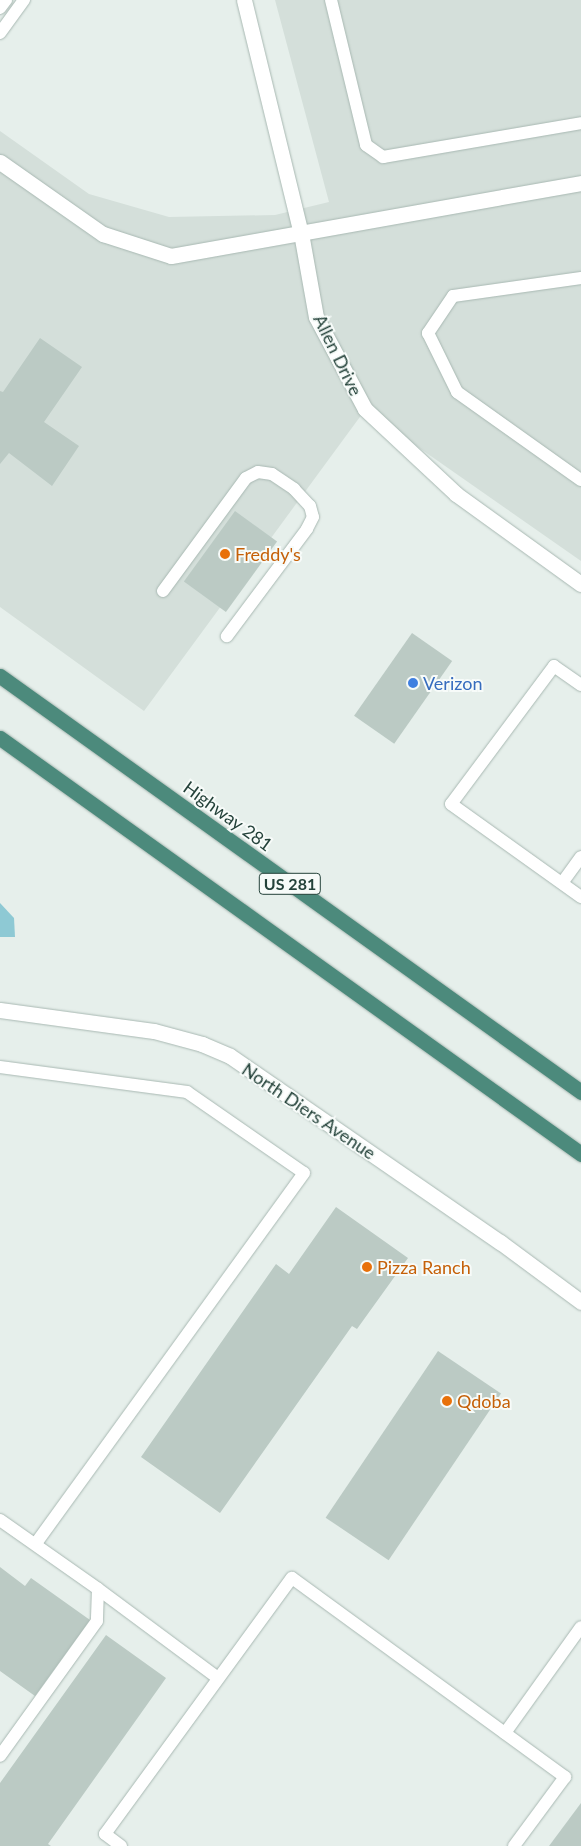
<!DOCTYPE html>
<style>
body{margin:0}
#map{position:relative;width:581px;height:1846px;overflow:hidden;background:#e6efeb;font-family:Lato,sans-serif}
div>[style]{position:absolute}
.built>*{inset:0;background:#d4dfda}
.water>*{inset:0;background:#8ec9d4}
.building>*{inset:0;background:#bbcac4;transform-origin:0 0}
.roads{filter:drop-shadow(0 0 1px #a8b8b2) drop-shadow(0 0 1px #a8b8b2)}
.service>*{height:12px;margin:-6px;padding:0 6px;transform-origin:6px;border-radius:6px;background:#fff}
.minor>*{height:15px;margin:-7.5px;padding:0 7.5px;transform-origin:7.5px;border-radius:7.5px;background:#fff}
.trunk>*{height:15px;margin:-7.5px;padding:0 7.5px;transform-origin:7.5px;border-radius:7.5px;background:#4c8a7c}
.dots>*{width:14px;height:14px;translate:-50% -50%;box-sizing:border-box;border:2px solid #f7fbf9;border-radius:50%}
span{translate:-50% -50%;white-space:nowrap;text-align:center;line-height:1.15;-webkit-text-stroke:4px #f7fbf9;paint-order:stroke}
.shield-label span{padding:1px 4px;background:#f7fbf9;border:1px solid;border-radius:4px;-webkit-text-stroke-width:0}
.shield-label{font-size:16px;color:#24423a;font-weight:700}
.street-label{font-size:18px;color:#24423a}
.food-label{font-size:18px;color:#c56008}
.left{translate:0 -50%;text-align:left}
.shop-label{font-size:18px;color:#366cbe}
</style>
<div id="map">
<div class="built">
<i style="clip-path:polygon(275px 0,581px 0,581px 561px,365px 410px,144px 711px,0 607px,0 131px,89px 194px,169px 217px,275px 215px,329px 202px)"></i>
</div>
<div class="water">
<i style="clip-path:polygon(0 903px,14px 918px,15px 937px,0 937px)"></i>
</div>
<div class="building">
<i style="clip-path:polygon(40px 338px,82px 367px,44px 422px,79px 446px,52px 486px,9px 453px,0 464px,0 391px,3px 392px)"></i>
<i style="left:235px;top:511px;width:52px;height:87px;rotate:36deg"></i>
<i style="left:412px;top:633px;width:49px;height:101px;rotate:35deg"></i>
<i style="clip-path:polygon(336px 1207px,408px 1258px,357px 1329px,352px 1326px,220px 1513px,141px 1457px,276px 1264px,289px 1274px)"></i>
<i style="left:438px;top:1351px;width:76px;height:201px;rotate:34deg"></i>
<i style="clip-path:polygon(0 1567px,25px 1586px,31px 1578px,90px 1620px,35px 1696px,0 1671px)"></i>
<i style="clip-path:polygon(106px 1635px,166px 1678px,48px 1844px,51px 1846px,0 1846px,0 1783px)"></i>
<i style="clip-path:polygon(581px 1803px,581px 1846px,549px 1846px)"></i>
</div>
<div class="roads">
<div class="service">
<i style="left:331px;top:0;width:149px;rotate:76.4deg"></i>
<i style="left:366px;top:145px;width:21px;rotate:35deg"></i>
<i style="left:383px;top:157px;width:201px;rotate:-9.7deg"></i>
<i style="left:0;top:8px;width:10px;rotate:-53deg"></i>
<i style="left:0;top:33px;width:41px;rotate:-54deg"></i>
<i style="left:581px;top:278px;width:129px;rotate:172deg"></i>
<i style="left:453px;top:296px;width:45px;rotate:124deg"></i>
<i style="left:428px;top:333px;width:66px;rotate:63.8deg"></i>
<i style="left:457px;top:392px;width:152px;rotate:35.4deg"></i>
<i style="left:163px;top:591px;width:140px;rotate:-53.7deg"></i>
<i style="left:246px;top:478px;width:13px;rotate:-27deg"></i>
<i style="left:258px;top:472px;width:14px;rotate:8deg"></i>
<i style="left:272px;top:474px;width:27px;rotate:34deg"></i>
<i style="left:294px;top:489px;width:23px;rotate:47deg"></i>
<i style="left:310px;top:506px;width:11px;rotate:75deg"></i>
<i style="left:313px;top:517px;width:13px;rotate:117deg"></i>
<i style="left:307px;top:529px;width:134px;rotate:126.8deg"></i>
<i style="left:581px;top:685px;width:33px;rotate:-145deg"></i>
<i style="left:554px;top:666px;width:172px;rotate:126.7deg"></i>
<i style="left:451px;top:804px;width:160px;rotate:35.6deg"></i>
<i style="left:562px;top:883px;width:32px;rotate:-54deg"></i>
<i style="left:0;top:1067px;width:189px;rotate:7.6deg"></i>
<i style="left:187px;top:1092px;width:142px;rotate:34.7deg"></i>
<i style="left:304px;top:1173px;width:458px;rotate:125.9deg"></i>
<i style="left:0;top:1520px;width:120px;rotate:35.1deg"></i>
<i style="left:98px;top:1589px;width:32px;rotate:92deg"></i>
<i style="left:97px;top:1621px;width:166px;rotate:125.7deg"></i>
<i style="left:98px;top:1589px;width:149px;rotate:36.6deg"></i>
<i style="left:505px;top:1733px;width:130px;rotate:-54.4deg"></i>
<i style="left:121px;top:1846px;width:20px;rotate:-143deg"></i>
<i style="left:105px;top:1834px;width:317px;rotate:-53.9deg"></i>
<i style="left:292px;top:1578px;width:338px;rotate:36.1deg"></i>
<i style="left:565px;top:1777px;width:86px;rotate:126.5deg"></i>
</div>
<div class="minor">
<i style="left:244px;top:0;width:240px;rotate:76.3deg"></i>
<i style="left:301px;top:233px;width:85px;rotate:79.9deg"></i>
<i style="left:316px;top:317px;width:104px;rotate:62deg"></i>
<i style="left:365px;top:409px;width:125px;rotate:43deg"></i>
<i style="left:456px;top:494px;width:154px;rotate:35.8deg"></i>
<i style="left:0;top:162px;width:126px;rotate:35deg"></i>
<i style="left:103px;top:234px;width:71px;rotate:17.9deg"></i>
<i style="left:171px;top:256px;width:416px;rotate:-10.1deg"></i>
<i style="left:0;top:1010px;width:155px;rotate:7.8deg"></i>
<i style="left:154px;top:1031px;width:50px;rotate:15.2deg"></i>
<i style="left:202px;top:1044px;width:30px;rotate:23deg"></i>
<i style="left:230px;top:1056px;width:328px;rotate:34.6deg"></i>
<i style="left:500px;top:1242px;width:101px;rotate:36.5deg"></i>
</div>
<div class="trunk">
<i style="left:0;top:676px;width:715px;rotate:35.6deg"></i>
<i style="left:0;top:738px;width:715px;rotate:35.6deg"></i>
</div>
</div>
<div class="dots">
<i style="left:225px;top:554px;background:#e8710a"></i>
<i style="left:413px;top:683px;background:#3f7fe0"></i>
<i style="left:367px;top:1267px;background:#e8710a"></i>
<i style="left:447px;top:1401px;background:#e8710a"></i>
</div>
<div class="shield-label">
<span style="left:290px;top:884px">US 281</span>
</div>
<div class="street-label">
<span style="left:338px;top:355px;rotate:64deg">Allen Drive</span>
<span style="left:228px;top:816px;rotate:36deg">Highway 281</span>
<span style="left:309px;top:1111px;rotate:34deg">North Diers Avenue</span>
</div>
<div class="food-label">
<span class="left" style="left:235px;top:554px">Freddy's</span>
<span class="left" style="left:377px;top:1267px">Pizza Ranch</span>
<span class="left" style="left:457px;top:1401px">Qdoba</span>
</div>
<div class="shop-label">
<span class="left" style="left:423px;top:683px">Verizon</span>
</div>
</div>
